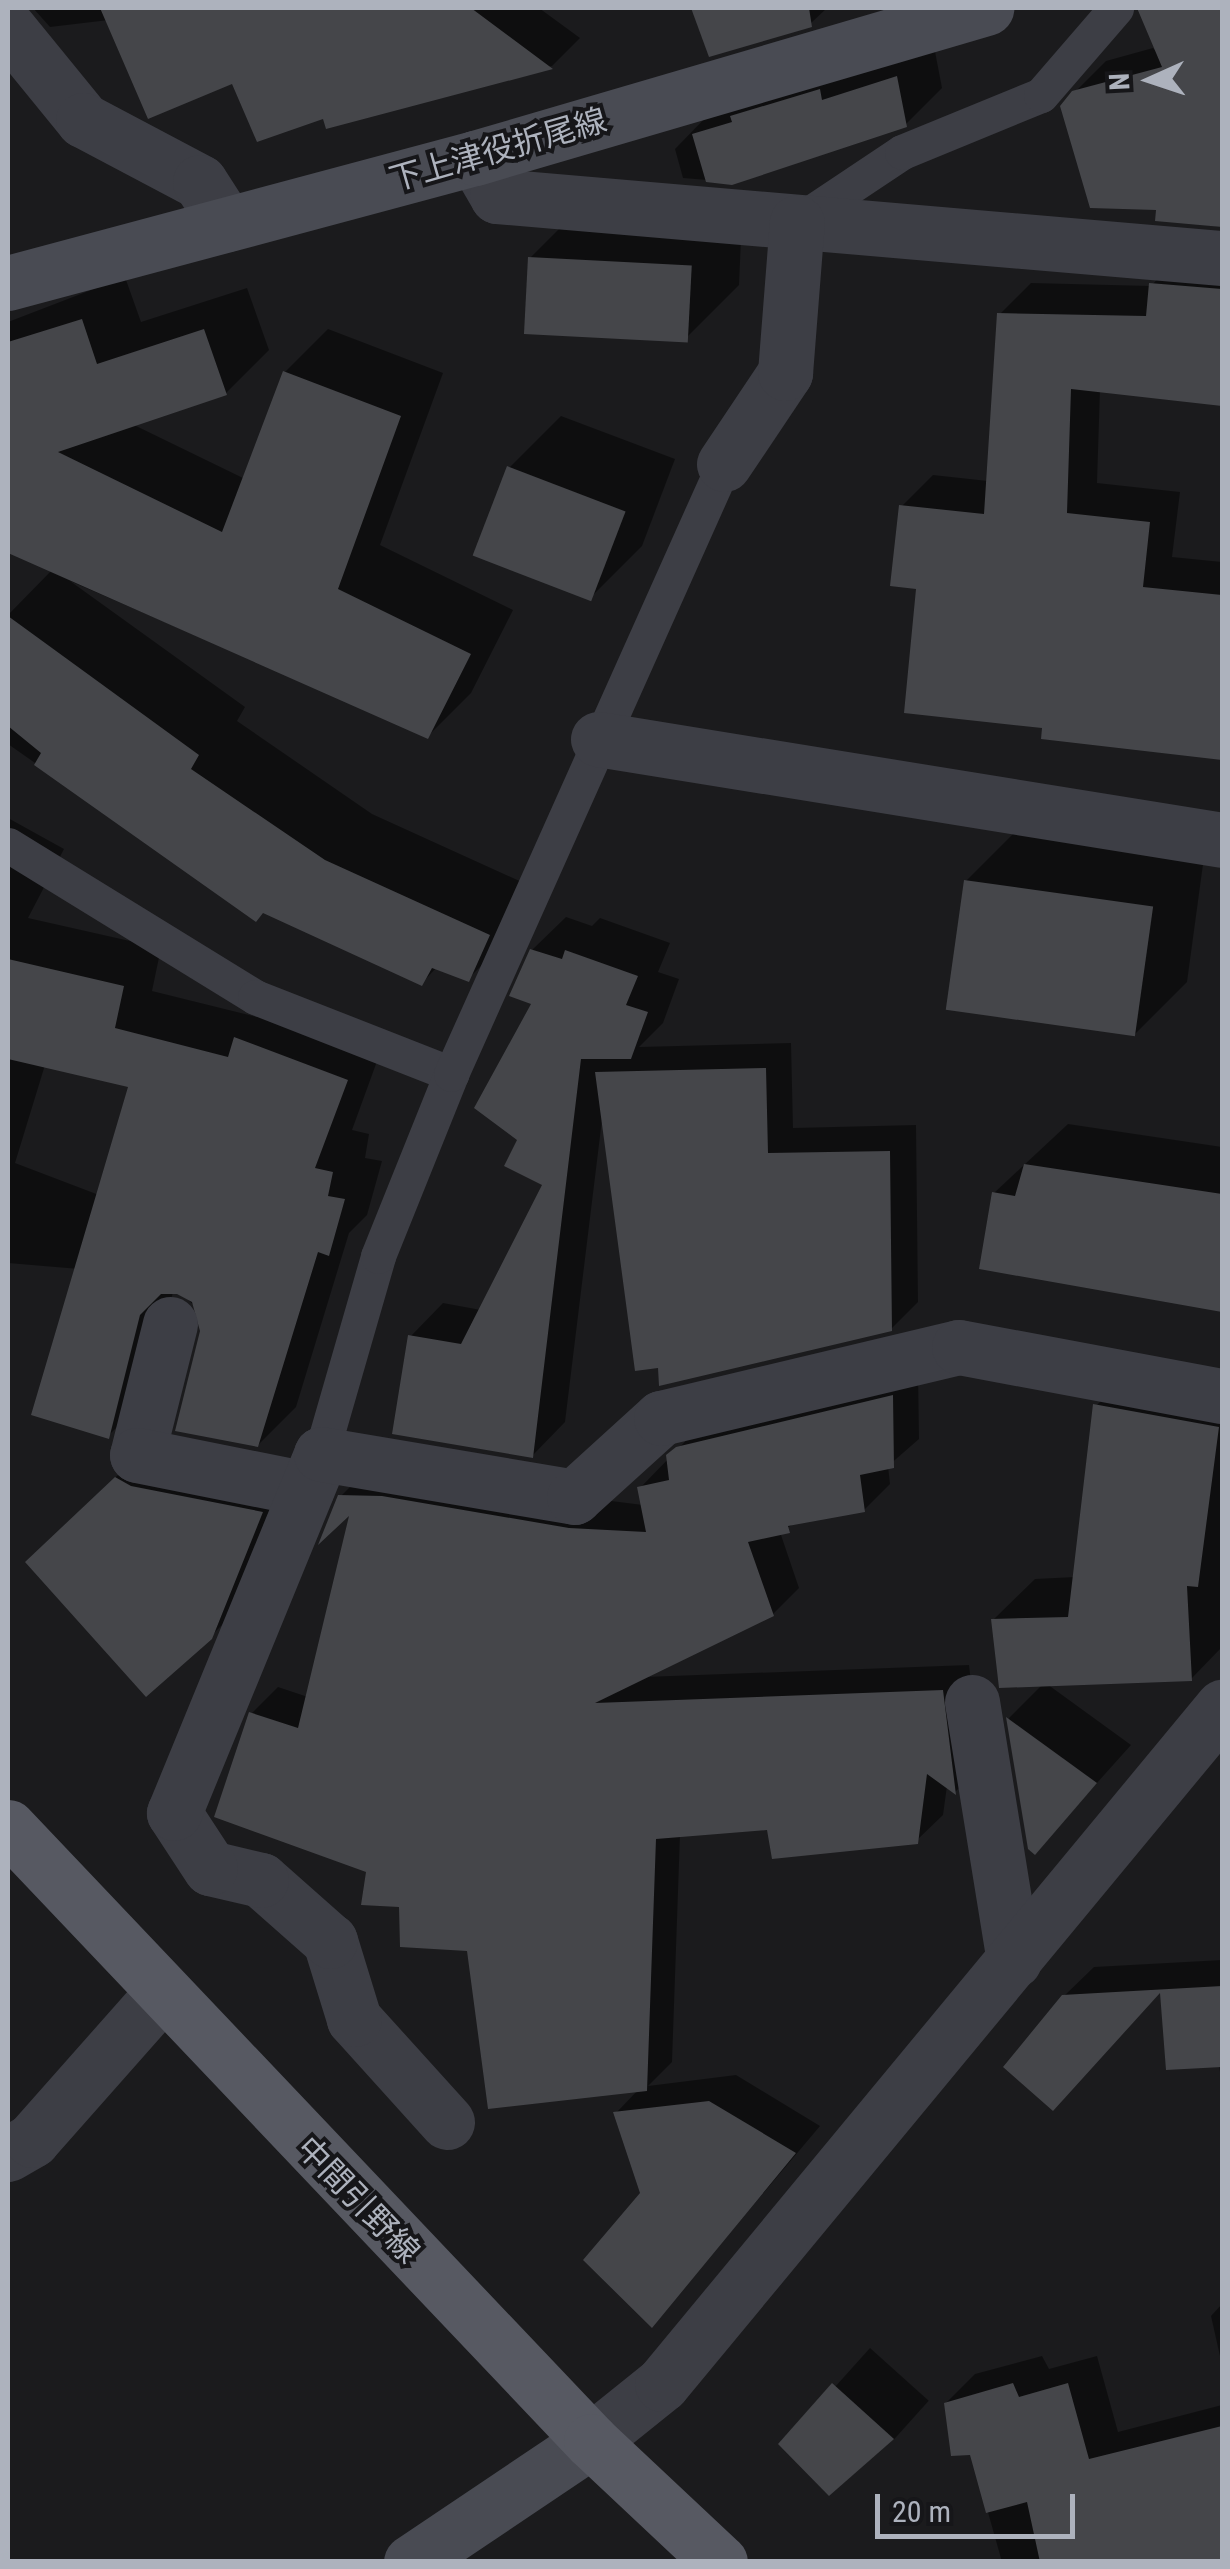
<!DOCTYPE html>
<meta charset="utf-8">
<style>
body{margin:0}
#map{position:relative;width:1230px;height:2569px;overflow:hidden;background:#1b1b1d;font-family:"Roboto Condensed","Noto Sans JP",sans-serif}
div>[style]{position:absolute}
.shadow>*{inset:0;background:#0007;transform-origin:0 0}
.building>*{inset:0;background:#45464a;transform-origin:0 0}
.lane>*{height:35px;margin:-17.5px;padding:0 17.5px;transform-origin:17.5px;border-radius:17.5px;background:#3d3e45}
.street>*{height:55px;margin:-27.5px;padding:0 27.5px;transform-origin:27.5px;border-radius:27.5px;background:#3d3e45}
.secondary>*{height:55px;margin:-27.5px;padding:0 27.5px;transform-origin:27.5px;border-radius:27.5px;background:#494b53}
.primary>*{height:55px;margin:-27.5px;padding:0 27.5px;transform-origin:27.5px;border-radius:27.5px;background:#575962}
span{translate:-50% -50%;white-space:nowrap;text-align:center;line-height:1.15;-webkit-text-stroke:8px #161619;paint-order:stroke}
.street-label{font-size:32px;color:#adb2bd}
.frame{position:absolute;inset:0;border:10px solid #adb2bd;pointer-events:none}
.north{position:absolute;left:1100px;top:30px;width:100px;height:100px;-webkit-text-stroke:8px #161619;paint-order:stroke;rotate:267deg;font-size:28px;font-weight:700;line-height:40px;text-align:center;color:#adb2bd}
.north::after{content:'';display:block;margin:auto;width:35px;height:45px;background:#adb2bd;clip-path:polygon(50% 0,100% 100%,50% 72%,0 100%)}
.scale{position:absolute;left:875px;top:2494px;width:200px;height:45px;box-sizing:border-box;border:5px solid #adb2bd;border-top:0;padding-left:12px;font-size:30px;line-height:35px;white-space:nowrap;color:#adb2bd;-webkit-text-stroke:8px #161619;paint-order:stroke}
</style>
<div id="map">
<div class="shadow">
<i style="clip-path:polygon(33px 8px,539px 8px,580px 38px,552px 66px,327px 126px,324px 116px,109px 20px,50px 27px)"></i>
<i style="clip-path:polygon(694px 8px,827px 8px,810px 24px,710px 54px)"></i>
<i style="clip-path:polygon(1177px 8px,1222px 8px,1222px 65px)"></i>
<i style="clip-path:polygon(933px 41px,942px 88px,905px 125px,731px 182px,683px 178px,675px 149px,711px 112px)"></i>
<i style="clip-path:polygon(1153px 48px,1222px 124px,1222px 185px,1111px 71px,1222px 192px,1222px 227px,1158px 219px,1159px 207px,1074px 93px,1106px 61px)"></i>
<i style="clip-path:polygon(582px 206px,742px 216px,739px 285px,687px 337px,530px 258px)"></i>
<i style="clip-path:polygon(1182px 253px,1222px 256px,1222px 404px,1100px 389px,1097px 483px,1180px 492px,1172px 557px,1222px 562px,1222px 757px,1044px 737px,1045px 726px,919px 587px,902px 506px,933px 475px,988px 481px,1000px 314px,1031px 283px,1151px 286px)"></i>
<i style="clip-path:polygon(125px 277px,141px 322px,247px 288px,269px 350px,226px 393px,132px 424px,243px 478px,285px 372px,328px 329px,443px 373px,380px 545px,513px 610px,471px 693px,428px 736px,70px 581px,245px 707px,237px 721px,372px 814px,535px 888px,516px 931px,468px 979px,437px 967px,422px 983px,264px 910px,256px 918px,8px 744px,8px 615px,52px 570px,8px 550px,8px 322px)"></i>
<i style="clip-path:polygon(561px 416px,675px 459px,642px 546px,590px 598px,509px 468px)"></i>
<i style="clip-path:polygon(evenodd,8px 818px,64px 849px,28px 918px,161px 948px,152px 991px,257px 1017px,274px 1000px,384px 1042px,352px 1130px,369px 1134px,365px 1158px,382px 1161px,367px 1215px,349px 1233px,296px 1407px,258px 1445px,203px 1331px,202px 1313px,180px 1292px,173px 1292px,146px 1398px,108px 1436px,79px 1269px,8px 1263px,8px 818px,45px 1065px,131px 1085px,99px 1195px,15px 1163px,45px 1065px)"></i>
<i style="clip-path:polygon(1018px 829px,1204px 857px,1187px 982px,1135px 1034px,966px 881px)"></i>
<i style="clip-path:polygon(566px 917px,592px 926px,600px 918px,670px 943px,658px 972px,679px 979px,663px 1023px,639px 1047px,791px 1043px,793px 1128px,916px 1125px,918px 1302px,891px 1329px,602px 1120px,565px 1422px,532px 1456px,410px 1337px,443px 1303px,481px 1310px,545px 1184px,521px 1140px,534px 1002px,532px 950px)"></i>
<i style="clip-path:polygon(1068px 1124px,1222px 1147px,1222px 1309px,982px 1267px,994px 1193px)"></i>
<i style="clip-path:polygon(1137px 1364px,1222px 1380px,1222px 1647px,1191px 1679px,1047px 1684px,1131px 1745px,1035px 1852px,1009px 1718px,1043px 1684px,993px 1620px,1035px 1579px,1075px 1577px,1096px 1406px)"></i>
<i style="clip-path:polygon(918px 1370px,919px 1439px,888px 1466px,890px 1484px,864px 1510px,797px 1522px,780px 1532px,799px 1588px,773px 1614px,644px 1677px,969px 1665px,981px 1767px,955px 1792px,947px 1786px,943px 1815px,916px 1841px,769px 1827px,680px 1835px,672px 2062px,648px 2086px,736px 2075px,820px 2126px,652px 2325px,643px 2193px,616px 2113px,639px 2089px,469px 1948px,401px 1905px,251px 1714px,278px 1687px,308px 1697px,354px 1509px,340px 1497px,367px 1470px,643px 1505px,640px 1488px,705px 1421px)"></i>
<i style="clip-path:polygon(153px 1442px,298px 1476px,248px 1599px,210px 1637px,65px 1525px)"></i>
<i style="clip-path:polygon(1222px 1960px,1222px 2086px,1219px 2065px,1162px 1990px,1064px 1996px,1094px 1967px)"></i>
<i style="clip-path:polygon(1222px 2304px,1222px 2365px,1211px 2316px)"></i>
<i style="left:870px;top:2348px;width:79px;height:52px;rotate:42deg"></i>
<i style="clip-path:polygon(1042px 2356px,1049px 2369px,1097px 2356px,1118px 2432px,1222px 2405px,1222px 2562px,1002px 2562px,971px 2452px,946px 2403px,975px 2374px)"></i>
</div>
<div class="building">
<i style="clip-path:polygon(100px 8px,471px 8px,553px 69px,326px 129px,323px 119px,257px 142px,232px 84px,148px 119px)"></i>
<i style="clip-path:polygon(691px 8px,809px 8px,812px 27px,709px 57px)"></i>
<i style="clip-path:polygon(1137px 8px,1222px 8px,1222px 227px,1155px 221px,1156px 210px,1090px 208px,1060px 106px,1072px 91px,1162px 67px)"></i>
<i style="clip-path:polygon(897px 76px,907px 127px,732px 185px,706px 182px,692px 134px,732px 122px,730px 116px,820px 89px,822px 100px)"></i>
<i style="left:528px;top:257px;width:164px;height:77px;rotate:3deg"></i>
<i style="clip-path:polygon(1149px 283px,1222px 289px,1222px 406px,1071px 389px,1067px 513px,1150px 522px,1143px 587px,1222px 595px,1222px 760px,1041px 739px,1042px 728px,904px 713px,916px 589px,890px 586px,899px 505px,984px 514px,997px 313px,1146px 316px)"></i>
<i style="clip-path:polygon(82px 319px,97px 364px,204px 329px,227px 395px,58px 452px,222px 532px,283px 371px,401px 416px,338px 589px,471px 654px,428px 739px,8px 553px,8px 342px)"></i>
<i style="left:507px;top:466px;width:127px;height:96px;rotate:21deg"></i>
<i style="clip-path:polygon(8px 616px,199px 755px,191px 769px,325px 860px,490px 935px,469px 982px,432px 968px,422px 986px,263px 913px,256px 922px,34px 765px,41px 753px,8px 726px)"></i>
<i style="left:964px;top:880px;width:191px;height:131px;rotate:8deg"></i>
<i style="clip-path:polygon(530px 949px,562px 959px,565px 950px,638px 976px,626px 1005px,648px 1012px,631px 1059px,581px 1059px,533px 1458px,392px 1434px,408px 1335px,461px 1344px,542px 1185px,504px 1166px,517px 1140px,474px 1108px,531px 1004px,509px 996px)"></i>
<i style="clip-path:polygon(8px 959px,124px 986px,115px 1028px,228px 1057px,234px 1037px,348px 1080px,315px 1168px,333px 1172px,328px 1196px,345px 1199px,329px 1256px,318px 1252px,258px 1447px,175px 1431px,200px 1331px,192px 1302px,177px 1294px,161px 1294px,140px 1315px,109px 1439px,31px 1415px,128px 1087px,8px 1059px)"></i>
<i style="clip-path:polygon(766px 1068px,768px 1153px,890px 1151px,892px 1331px,659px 1386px,658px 1368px,635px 1371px,595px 1072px)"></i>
<i style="clip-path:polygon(1024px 1164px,1222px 1194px,1222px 1312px,979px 1269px,992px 1192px,1015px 1196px)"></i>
<i style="clip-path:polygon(893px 1395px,894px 1468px,860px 1475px,865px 1512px,788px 1526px,790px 1533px,748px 1542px,774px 1616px,595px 1703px,943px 1690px,956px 1795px,927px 1774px,918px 1844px,772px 1859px,767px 1830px,656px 1839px,647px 2091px,488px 2109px,467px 1951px,400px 1947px,399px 1907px,361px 1905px,366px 1872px,214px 1817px,249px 1712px,298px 1728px,349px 1516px,318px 1545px,338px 1495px,382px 1496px,569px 1528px,646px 1532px,637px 1487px,669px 1480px,666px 1455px,676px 1447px)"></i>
<i style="clip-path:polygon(1093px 1404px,1219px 1427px,1198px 1587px,1187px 1586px,1192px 1681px,999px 1688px,991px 1619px,1068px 1617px)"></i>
<i style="clip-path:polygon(115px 1477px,131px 1486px,263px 1512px,212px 1639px,146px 1697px,25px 1562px)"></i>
<i style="clip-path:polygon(1006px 1717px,1097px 1783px,1035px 1855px,1028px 1849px)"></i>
<i style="clip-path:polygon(1222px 1986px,1222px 2067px,1166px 2070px,1160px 1993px,1053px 2111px,1003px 2067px,1062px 1995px)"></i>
<i style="clip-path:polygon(709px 2101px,796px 2153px,652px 2328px,583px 2260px,640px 2193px,613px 2112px)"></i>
<i style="clip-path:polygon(832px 2383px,894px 2439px,829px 2496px,778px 2444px)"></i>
<i style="clip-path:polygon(1013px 2383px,1019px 2397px,1068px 2383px,1089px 2459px,1222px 2426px,1222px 2562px,1040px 2562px,1027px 2502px,986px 2513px,970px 2455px,951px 2456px,944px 2403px)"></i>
</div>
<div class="lane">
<i style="left:797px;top:222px;width:126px;rotate:-33.7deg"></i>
<i style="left:902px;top:152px;width:150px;rotate:-22.3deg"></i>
<i style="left:1041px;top:95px;width:115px;rotate:-49.2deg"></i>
<i style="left:8px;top:845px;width:290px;rotate:31.6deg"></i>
<i style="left:255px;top:997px;width:211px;rotate:21.4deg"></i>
<i style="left:321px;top:1454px;width:206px;rotate:-73.9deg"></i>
<i style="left:378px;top:1256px;width:196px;rotate:-68.1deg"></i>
<i style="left:451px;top:1074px;width:668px;rotate:-65.89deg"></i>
</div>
<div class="street">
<i style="left:8px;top:28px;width:119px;rotate:50.8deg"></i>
<i style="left:83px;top:120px;width:132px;rotate:27.9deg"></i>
<i style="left:200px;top:182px;width:50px;rotate:57.3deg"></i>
<i style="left:475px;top:158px;width:44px;rotate:59.9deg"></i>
<i style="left:497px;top:196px;width:728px;rotate:4.89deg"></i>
<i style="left:724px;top:464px;width:110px;rotate:-56.2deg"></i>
<i style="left:785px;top:373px;width:151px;rotate:-85.5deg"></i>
<i style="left:598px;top:739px;width:632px;rotate:9.19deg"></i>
<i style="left:170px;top:1324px;width:135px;rotate:104.1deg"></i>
<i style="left:137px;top:1455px;width:173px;rotate:11.3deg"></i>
<i style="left:972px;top:1702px;width:262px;rotate:80.8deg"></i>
<i style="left:447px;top:2122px;width:139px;rotate:-132.1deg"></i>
<i style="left:354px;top:2019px;width:82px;rotate:-107.1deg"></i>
<i style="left:330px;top:1941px;width:92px;rotate:-138.5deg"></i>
<i style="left:261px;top:1880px;width:52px;rotate:-166.8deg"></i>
<i style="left:210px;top:1868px;width:66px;rotate:-123.2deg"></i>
<i style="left:174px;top:1813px;width:388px;rotate:-67.7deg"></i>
<i style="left:321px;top:1454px;width:257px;rotate:9.6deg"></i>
<i style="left:574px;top:1497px;width:118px;rotate:-42.2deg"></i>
<i style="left:661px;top:1418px;width:306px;rotate:-13.4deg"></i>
<i style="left:959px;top:1347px;width:268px;rotate:10.6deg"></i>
<i style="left:8px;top:2154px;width:28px;rotate:-30deg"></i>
<i style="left:32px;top:2140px;width:195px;rotate:-48.5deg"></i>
<i style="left:591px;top:2441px;width:91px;rotate:-38.8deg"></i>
<i style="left:662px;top:2384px;width:879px;rotate:-50.4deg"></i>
</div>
<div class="secondary">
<i style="left:8px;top:283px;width:483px;rotate:-15deg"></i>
<i style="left:475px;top:158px;width:533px;rotate:-16.36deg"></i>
<i style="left:411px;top:2562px;width:217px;rotate:-33.9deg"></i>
</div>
<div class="primary">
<i style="left:8px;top:1827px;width:847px;rotate:46.48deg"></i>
<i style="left:591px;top:2441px;width:177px;rotate:43.2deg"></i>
</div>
<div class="street-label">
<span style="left:498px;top:150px;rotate:-16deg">下上津役折尾線</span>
<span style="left:358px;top:2200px;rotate:46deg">中間引野線</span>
</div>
<div class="frame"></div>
<div class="north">N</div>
<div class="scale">20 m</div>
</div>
